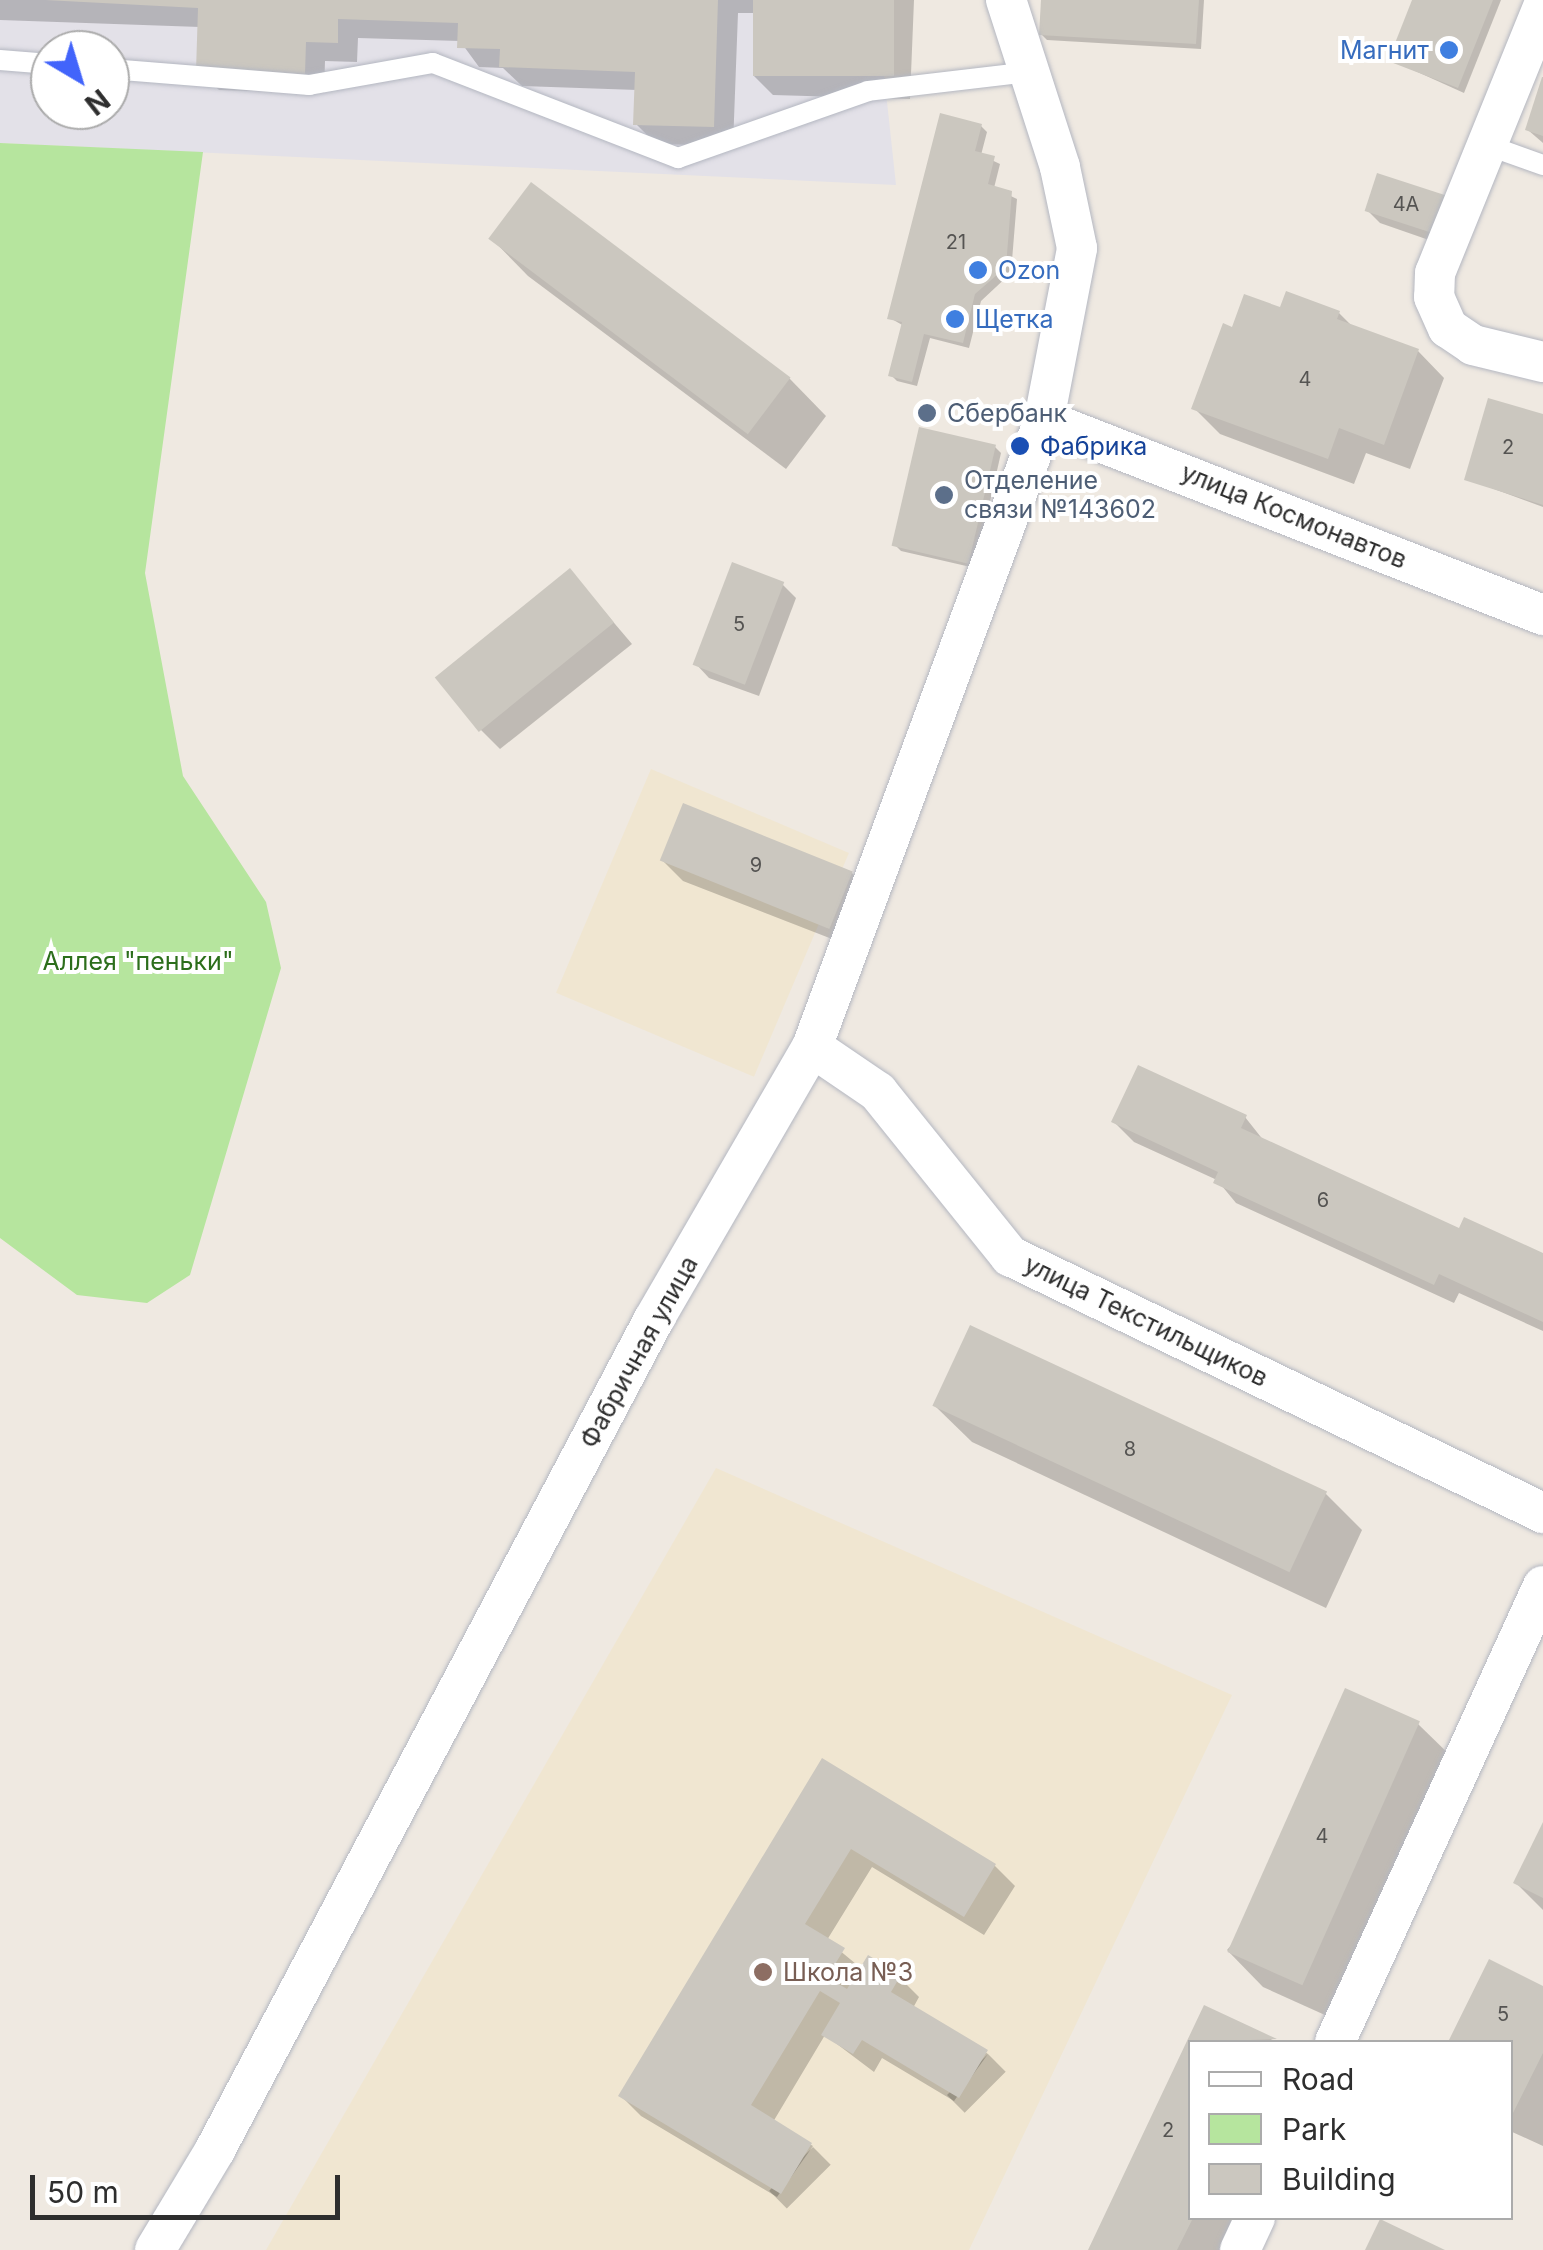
<!DOCTYPE html>
<meta charset="utf-8">
<style>
body{margin:0}
#map{position:relative;width:1543px;height:2250px;overflow:hidden;background:#efe9e1;font-family:Inter,sans-serif}
div>[style]{position:absolute}
.industrial>*{inset:0;background:#e3e1e8}
.education>*{inset:0;background:#f0e6d1;transform-origin:0 0}
.green>*{inset:0;background:#b6e59e}
.shadow>*{inset:0;background:#0003;transform-origin:0 0}
.building>*{inset:0;background:#cbc7bf;transform-origin:0 0}
.roads{filter:drop-shadow(0 0 2px #b4b7c1) drop-shadow(0 0 2px #b4b7c1)}
.service>*{height:20px;margin:-10px;padding:0 10px;transform-origin:10px;border-radius:10px;background:#fff}
.minor>*{height:40px;margin:-20px;padding:0 20px;transform-origin:20px;border-radius:20px;background:#fff}
.dots>*{width:28px;height:28px;translate:-50% -50%;box-sizing:border-box;border:5px solid #fff;border-radius:50%}
span{translate:-50% -50%;white-space:nowrap;text-align:center;line-height:1.15;-webkit-text-stroke:8px #fff;paint-order:stroke}
.number-label{font-size:20px;color:#555452}
.number-label span{-webkit-text-stroke-width:0}
.shop-label{font-size:25px;color:#366cbe}
.right{translate:-100% -50%;text-align:right}
.left{translate:0 -50%;text-align:left}
.service-label{font-size:25px;color:#4e5e75}
.transit-label{font-size:25px;color:#164399}
.street-label{font-size:25px;color:#2e2e2e}
.park-label{font-size:25px;color:#2c6e1b}
.education-label{font-size:25px;color:#785e54}
.legend{position:absolute;left:1188px;top:2040px;width:325px;height:180px;box-sizing:border-box;background:#fff;border:2px solid #ababab;margin:0;padding:12px 18px;list-style:none;font-size:30px;color:#2e2e2e}
.legend li{display:flex;align-items:center;gap:20px;height:50px}
.legend b{width:50px;border:2px solid #ababab}
.north{position:absolute;left:30px;top:30px;width:100px;height:100px;box-sizing:border-box;background:#fff;border:2px solid #ababab;border-radius:50%;rotate:142deg;font-size:28px;font-weight:700;line-height:40px;text-align:center;color:#2e2e2e}
.north::after{content:'';display:block;margin:auto;width:35px;height:45px;background:#4264fb;clip-path:polygon(50% 0,100% 100%,50% 72%,0 100%)}
.scale{position:absolute;left:30px;top:2175px;width:310px;height:45px;box-sizing:border-box;border:5px solid #2e2e2e;border-top:0;padding-left:12px;font-size:30px;line-height:35px;white-space:nowrap;color:#2e2e2e;-webkit-text-stroke:8px #fff;paint-order:stroke}
</style>
<div id="map">
<div class="industrial">
<i style="clip-path:polygon(evenodd,0 0,876px 0,896px 185px,0 143px,0 0,50px 50px,110px 50px,110px 110px,50px 110px,50px 50px)"></i>
</div>
<div class="education">
<i style="left:651px;top:769px;width:215px;height:243px;rotate:23deg"></i>
<i style="clip-path:polygon(716px 1468px,1232px 1695px,969px 2250px,266px 2250px)"></i>
</div>
<div class="green">
<i style="clip-path:polygon(0 143px,203px 152px,145px 573px,183px 776px,266px 902px,281px 968px,190px 1275px,147px 1303px,77px 1295px,0 1238px)"></i>
</div>
<div class="shadow">
<i style="clip-path:polygon(0 0,914px 0,910px 99px,773px 95px,753px 75px,755px 13px,738px 13px,733px 146px,656px 144px,636px 124px,637px 90px,522px 86px,503px 68px,479px 67px,460px 41px,358px 38px,357px 62px,325px 61px,324px 93px,219px 90px,198px 70px,200px 27px,0 20px)"></i>
<i style="clip-path:polygon(1043px 0,1204px 0,1201px 49px,1047px 40px,1041px 34px)"></i>
<i style="clip-path:polygon(1415px 0,1501px 0,1464px 93px,1391px 60px)"></i>
<i style="clip-path:polygon(1543px 83px,1543px 143px,1528px 130px)"></i>
<i style="clip-path:polygon(981px 126px,987px 132px,981px 155px,1000px 164px,994px 188px,1017px 199px,1011px 273px,981px 301px,969px 348px,930px 338px,917px 386px,897px 381px,891px 375px,904px 326px,890px 318px)"></i>
<i style="clip-path:polygon(1378px 176px,1449px 247px,1380px 223px,1367px 210px)"></i>
<i style="clip-path:polygon(532px 186px,790px 379px,826px 416px,786px 469px,528px 276px,492px 239px)"></i>
<i style="clip-path:polygon(1282px 310px,1339px 313px,1353px 327px,1418px 351px,1444px 378px,1410px 469px,1366px 453px,1354px 484px,1220px 434px,1194px 408px,1234px 330px)"></i>
<i style="clip-path:polygon(1543px 417px,1543px 507px,1467px 479px)"></i>
<i style="clip-path:polygon(995px 447px,1001px 453px,975px 568px,901px 551px,895px 545px)"></i>
<i style="clip-path:polygon(733px 566px,783px 585px,796px 598px,759px 696px,709px 678px,696px 664px)"></i>
<i style="clip-path:polygon(570px 571px,632px 644px,500px 749px,480px 729px)"></i>
<i style="clip-path:polygon(663px 861px,851px 872px,871px 892px,850px 946px,683px 881px)"></i>
<i style="clip-path:polygon(1245px 1117px,1264px 1141px,1460px 1232px,1543px 1256px,1543px 1331px,1459px 1293px,1454px 1303px,1236px 1203px,1217px 1180px,1134px 1142px,1114px 1122px)"></i>
<i style="clip-path:polygon(935px 1406px,1326px 1494px,1362px 1530px,1326px 1608px,972px 1442px)"></i>
<i style="clip-path:polygon(1418px 1724px,1455px 1760px,1336px 2020px,1263px 1987px,1227px 1950px)"></i>
<i style="clip-path:polygon(823px 1762px,995px 1866px,1015px 1886px,984px 1935px,872px 1867px,827px 1940px,862px 1969px,899px 1977px,919px 1997px,913px 2008px,988px 2054px,954px 2101px,882px 2058px,874px 2072px,825px 2035px,773px 2122px,813px 2146px,777px 2197px,641px 2116px,621px 2096px)"></i>
<i style="clip-path:polygon(1543px 1827px,1543px 1910px,1516px 1883px)"></i>
<i style="clip-path:polygon(1490px 1963px,1543px 1988px,1543px 2146px,1510px 2131px,1510px 2042px,1451px 2042px)"></i>
<i style="clip-path:polygon(1206px 2008px,1277px 2042px,1190px 2042px,1190px 2218px,1246px 2218px,1231px 2250px,1091px 2250px)"></i>
<i style="left:988px;top:2054px;width:25px;height:58px;rotate:45deg"></i>
<i style="left:813px;top:2147px;width:25px;height:62px;rotate:45deg"></i>
</div>
<div class="building">
<i style="clip-path:polygon(45px 0,718px 0,714px 127px,633px 125px,635px 72px,499px 67px,500px 49px,457px 48px,458px 23px,338px 19px,338px 43px,306px 42px,305px 74px,196px 71px,198px 8px)"></i>
<i style="left:753px;top:0;width:141px;height:76px"></i>
<i style="clip-path:polygon(1041px 0,1199px 0,1196px 44px,1039px 35px)"></i>
<i style="clip-path:polygon(1412px 0,1493px 0,1458px 88px,1388px 61px)"></i>
<i style="clip-path:polygon(1542px 77px,1543px 77px,1543px 136px,1525px 130px)"></i>
<i style="clip-path:polygon(940px 113px,982px 124px,975px 151px,995px 156px,988px 184px,1012px 191px,1006px 267px,975px 294px,963px 343px,924px 334px,912px 382px,888px 376px,902px 322px,887px 319px)"></i>
<i style="left:1377px;top:173px;width:76px;height:40px;rotate:18deg"></i>
<i style="left:531px;top:182px;width:325px;height:71px;rotate:37deg"></i>
<i style="clip-path:polygon(1286px 291px,1340px 311px,1337px 319px,1419px 349px,1384px 445px,1339px 428px,1328px 459px,1191px 409px,1223px 323px,1232px 327px,1244px 294px,1280px 307px)"></i>
<i style="clip-path:polygon(1488px 398px,1543px 414px,1543px 505px,1464px 480px)"></i>
<i style="left:919px;top:427px;width:79px;height:122px;rotate:13deg"></i>
<i style="left:732px;top:562px;width:56px;height:110px;rotate:21deg"></i>
<i style="left:570px;top:568px;width:70px;height:174px;rotate:51deg"></i>
<i style="left:683px;top:803px;width:183px;height:62px;rotate:22deg"></i>
<i style="clip-path:polygon(1138px 1065px,1247px 1115px,1241px 1128px,1459px 1228px,1464px 1217px,1543px 1253px,1543px 1322px,1439px 1274px,1434px 1285px,1213px 1183px,1218px 1172px,1111px 1122px)"></i>
<i style="left:970px;top:1325px;width:394px;height:89px;rotate:25deg"></i>
<i style="left:1345px;top:1688px;width:82px;height:289px;rotate:24deg"></i>
<i style="clip-path:polygon(822px 1758px,996px 1864px,964px 1917px,851px 1849px,805px 1924px,845px 1948px,827px 1977px,847px 1989px,868px 1955px,901px 1975px,891px 1992px,988px 2050px,959px 2098px,862px 2040px,853px 2054px,821px 2035px,840px 2003px,820px 1991px,751px 2105px,812px 2143px,781px 2194px,618px 2096px)"></i>
<i style="clip-path:polygon(1543px 1822px,1543px 1898px,1513px 1883px)"></i>
<i style="clip-path:polygon(1489px 1959px,1543px 1986px,1543px 2053px,1510px 2119px,1510px 2042px,1448px 2042px)"></i>
<i style="clip-path:polygon(1204px 2005px,1277px 2039px,1190px 2042px,1193px 2218px,1177px 2250px,1088px 2250px)"></i>
<i style="clip-path:polygon(1380px 2219px,1445px 2250px,1365px 2250px)"></i>
</div>
<div class="roads">
<div class="service">
<i style="left:0;top:60px;width:50px;rotate:4.6deg"></i>
<i style="left:110px;top:69px;width:200px;rotate:4.6deg"></i>
<i style="left:309px;top:85px;width:126px;rotate:-10.1deg"></i>
<i style="left:433px;top:63px;width:263px;rotate:21.2deg"></i>
<i style="left:678px;top:158px;width:201px;rotate:-19.4deg"></i>
<i style="left:868px;top:91px;width:162px;rotate:-6.7deg"></i>
<i style="left:1487px;top:145px;width:59px;rotate:19.7deg"></i>
</div>
<div class="minor">
<i style="left:1543px;top:7px;width:287px;rotate:112.1deg"></i>
<i style="left:1435px;top:273px;width:24px;rotate:92deg"></i>
<i style="left:1434px;top:297px;width:34px;rotate:66deg"></i>
<i style="left:1448px;top:328px;width:30px;rotate:34deg"></i>
<i style="left:1473px;top:345px;width:72px;rotate:13.7deg"></i>
<i style="left:1044px;top:420px;width:536px;rotate:21.34deg"></i>
<i style="left:812px;top:1047px;width:80px;rotate:34.3deg"></i>
<i style="left:878px;top:1092px;width:211px;rotate:51.2deg"></i>
<i style="left:1010px;top:1256px;width:592px;rotate:25.74deg"></i>
<i style="left:1335px;top:2042px;width:501px;rotate:-65.48deg"></i>
<i style="left:155px;top:2250px;width:117px;rotate:-59deg"></i>
<i style="left:215px;top:2150px;width:938px;rotate:-62.15deg"></i>
<i style="left:653px;top:1321px;width:317px;rotate:-59.9deg"></i>
<i style="left:812px;top:1047px;width:669px;rotate:-69.69deg"></i>
<i style="left:1044px;top:420px;width:175px;rotate:-79.1deg"></i>
<i style="left:1077px;top:248px;width:83px;rotate:-101.9deg"></i>
<i style="left:1060px;top:167px;width:176px;rotate:-107.9deg"></i>
<i style="left:1240px;top:2250px;width:35px;rotate:-65deg"></i>
</div>
</div>
<div class="dots">
<i style="left:1449px;top:50px;background:#3f7fe0"></i>
<i style="left:978px;top:270px;background:#3f7fe0"></i>
<i style="left:955px;top:319px;background:#3f7fe0"></i>
<i style="left:927px;top:413px;background:#5c6f8a"></i>
<i style="left:1020px;top:446px;background:#1a4fb4"></i>
<i style="left:944px;top:495px;background:#5c6f8a"></i>
<i style="left:763px;top:1972px;background:#8d6e63"></i>
</div>
<div class="number-label">
<span style="left:1406px;top:204px">4А</span>
<span style="left:956px;top:242px">21</span>
<span style="left:1305px;top:379px">4</span>
<span style="left:1508px;top:447px">2</span>
<span style="left:739px;top:624px">5</span>
<span style="left:756px;top:865px">9</span>
<span style="left:1323px;top:1200px">6</span>
<span style="left:1130px;top:1449px">8</span>
<span style="left:1322px;top:1836px">4</span>
<span style="left:1503px;top:2014px">5</span>
<span style="left:1168px;top:2130px">2</span>
</div>
<div class="shop-label">
<span class="right" style="left:1429px;top:50px">Магнит</span>
<span class="left" style="left:998px;top:270px">Ozon</span>
<span class="left" style="left:975px;top:319px">Щетка</span>
</div>
<div class="service-label">
<span class="left" style="left:947px;top:413px">Сбербанк</span>
<span class="left" style="left:964px;top:495px">Отделение<br>связи №143602</span>
</div>
<div class="transit-label">
<span class="left" style="left:1040px;top:446px">Фабрика</span>
</div>
<div class="street-label">
<span style="left:1294px;top:516px;rotate:22deg">улица Космонавтов</span>
<span style="left:1146px;top:1321px;rotate:26deg">улица Текстильщиков</span>
<span style="left:639px;top:1352px;rotate:-61deg">Фабричная улица</span>
</div>
<div class="park-label">
<span style="left:138px;top:961px">Аллея "пеньки"</span>
</div>
<div class="education-label">
<span class="left" style="left:783px;top:1972px">Школа №3</span>
</div>
<ul class="legend">
<li><b style="height:12px;background:#fff"></b>Road</li>
<li><b style="height:28px;background:#b6e59e"></b>Park</li>
<li><b style="height:28px;background:#cbc7bf"></b>Building</li>
</ul>
<div class="north">N</div>
<div class="scale">50 m</div>
</div>
